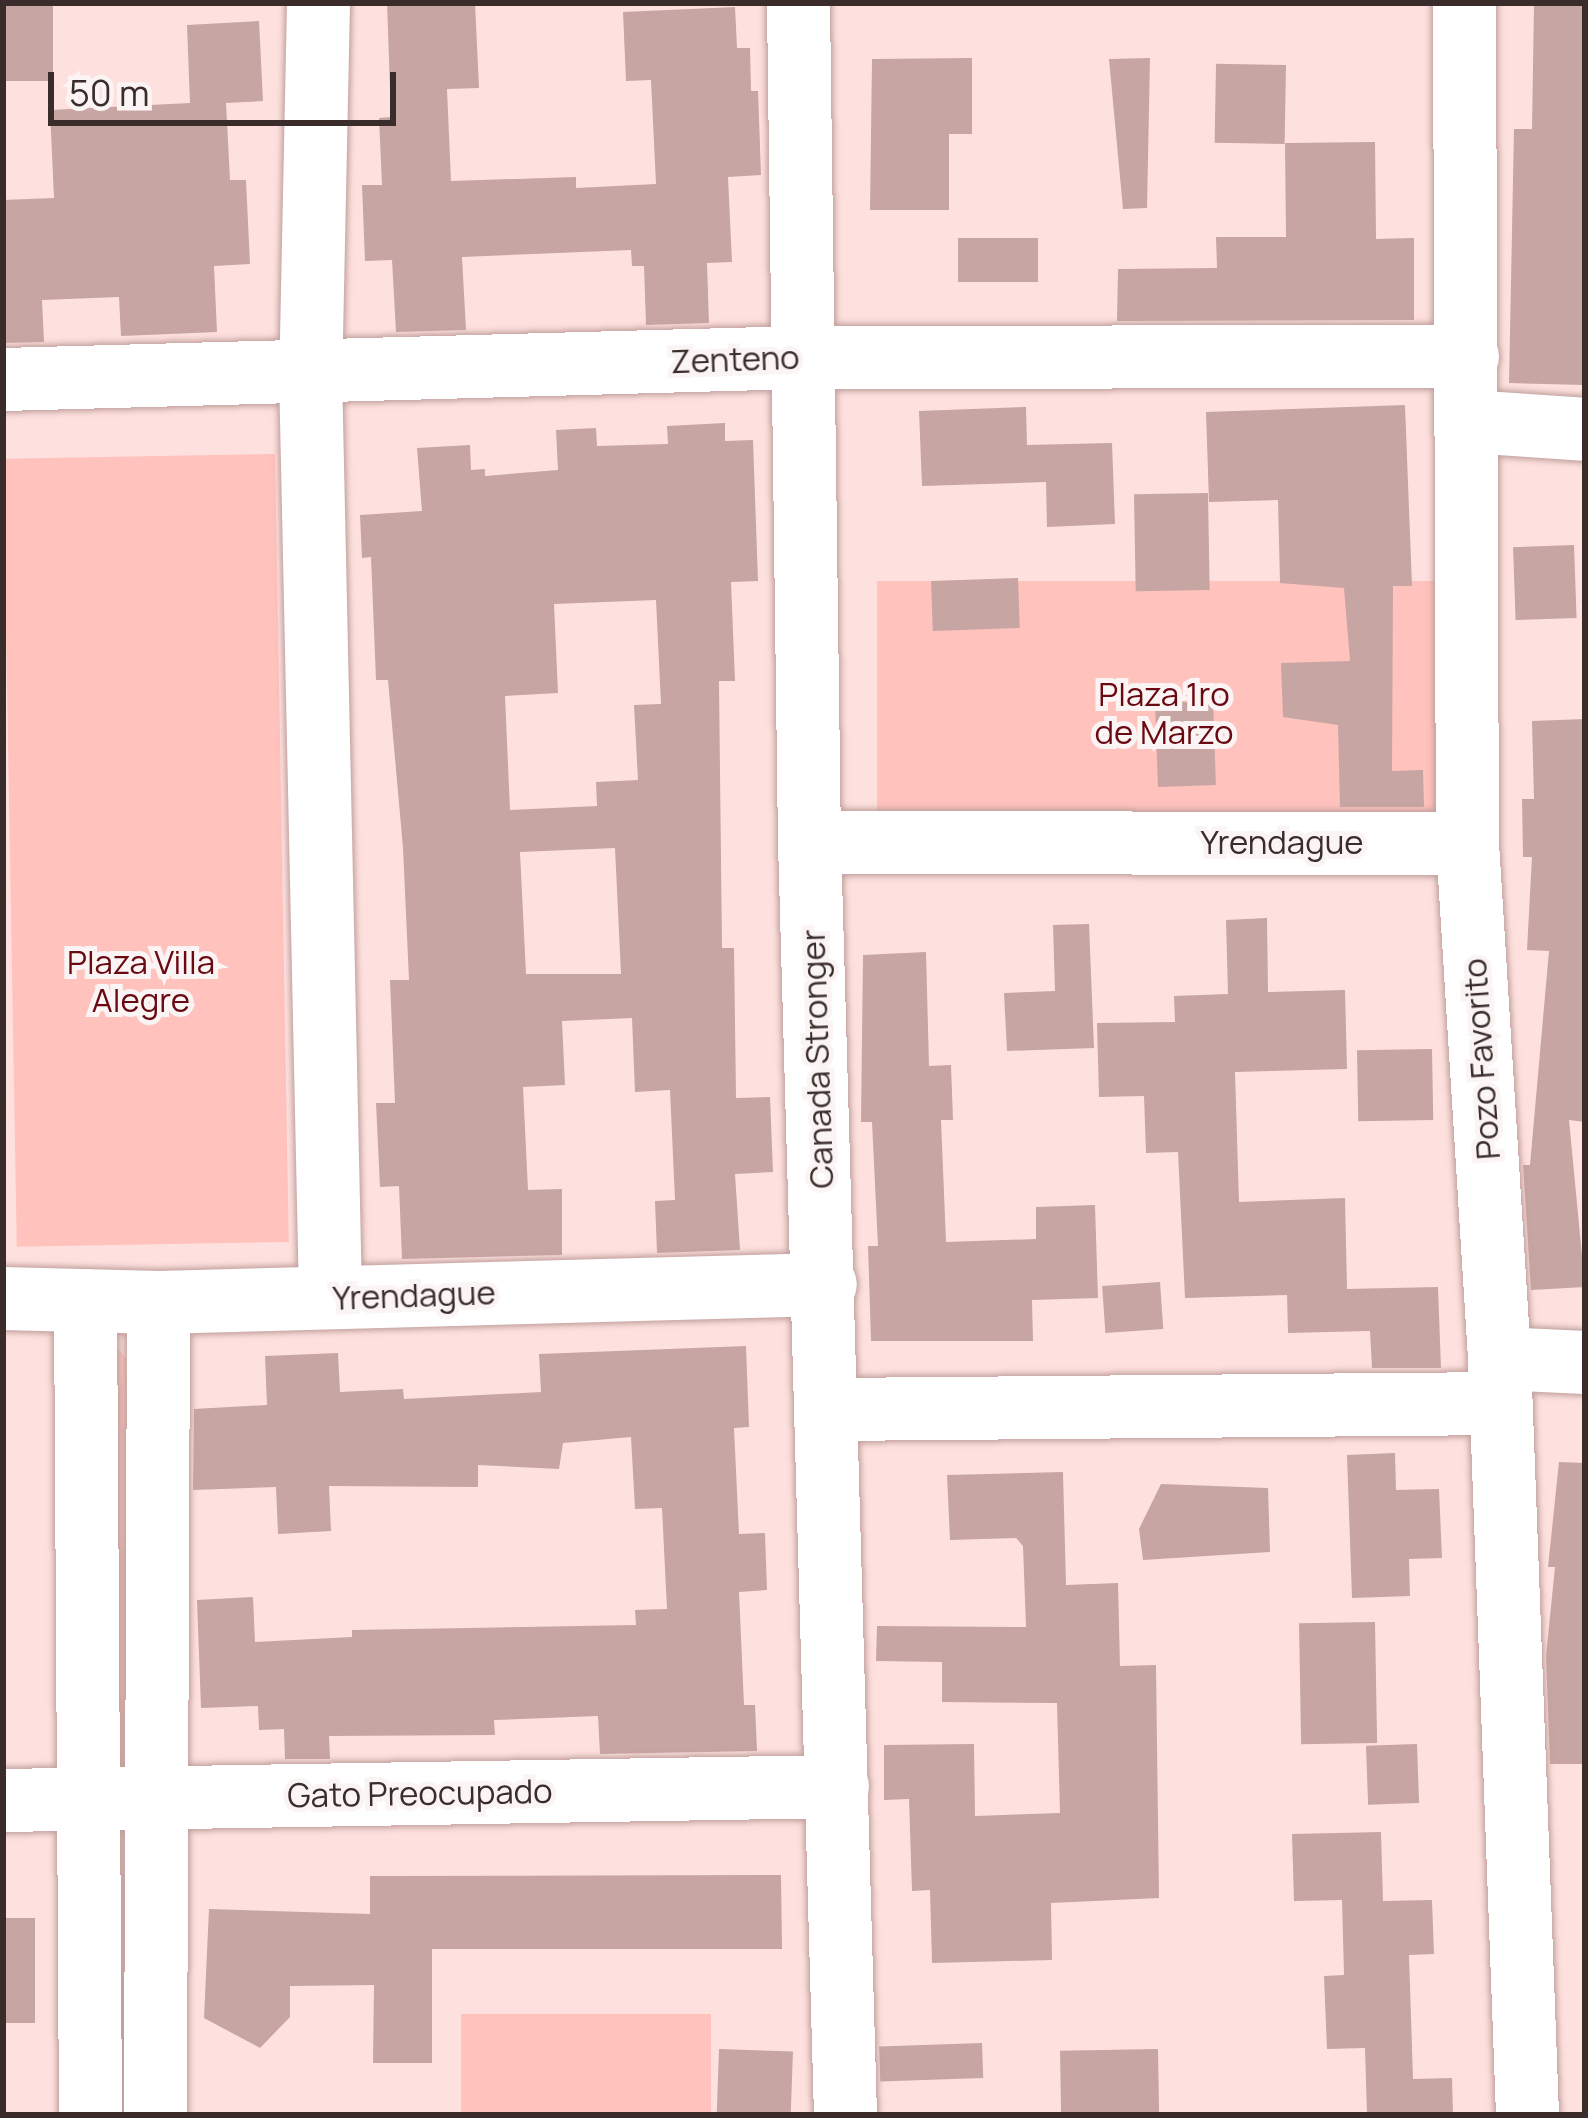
<!DOCTYPE html>
<style>
body{margin:0}
#map{position:relative;width:1588px;height:2118px;overflow:hidden;background:#fee1df;font-family:Manrope,sans-serif}
div>[style]{position:absolute}
.green>*{inset:0;background:#ffc2bd;transform-origin:0 0}
.building>*{inset:0;background:#c6a5a2;transform-origin:0 0}
.roads{filter:drop-shadow(0 0 3px #c09f9c) drop-shadow(0 0 3px #c09f9c)}
.minor>*{height:63px;margin:-31.5px;padding:0 31.5px;transform-origin:31.5px;border-radius:31.5px;background:#fff}
span{translate:-50% -50%;white-space:nowrap;text-align:center;line-height:1.15;-webkit-text-stroke:10px #fbf4f4;paint-order:stroke}
.street-label{font-size:33px;color:#392c2b}
.park-label{font-size:33px;color:#690911}
.frame{position:absolute;inset:0;border:6px solid #392c2b;pointer-events:none}
.scale{position:absolute;left:48px;top:72px;width:348px;height:54px;box-sizing:border-box;border:6px solid #392c2b;border-top:0;padding-left:15px;font-size:36px;line-height:42px;white-space:nowrap;color:#392c2b;-webkit-text-stroke:9px #fbf4f4;paint-order:stroke}
</style>
<div id="map">
<div class="green">
<i style="left:275px;top:454px;width:788px;height:272px;rotate:89deg"></i>
<i style="left:877px;top:581px;width:574px;height:264px"></i>
<i style="clip-path:polygon(119px 1350px,126px 1358px,131px 1775px,116px 1783px,112px 1351px)"></i>
<i style="left:711px;top:2014px;width:101px;height:250px;rotate:90deg"></i>
</div>
<div class="building">
<i style="left:3px;top:3px;width:50px;height:78px"></i>
<i style="clip-path:polygon(387px 3px,475px 3px,479px 88px,447px 89px,451px 181px,576px 177px,576px 188px,656px 184px,651px 80px,626px 81px,623px 12px,735px 7px,737px 48px,750px 48px,751px 91px,758px 91px,761px 175px,728px 177px,732px 262px,707px 263px,709px 323px,646px 325px,644px 266px,632px 266px,631px 250px,462px 257px,466px 330px,396px 332px,392px 260px,365px 261px,362px 185px,382px 185px,379px 118px,391px 117px)"></i>
<i style="clip-path:polygon(1534px 3px,1585px 3px,1585px 385px,1509px 383px,1514px 129px,1532px 129px)"></i>
<i style="clip-path:polygon(259px 21px,263px 101px,226px 103px,230px 180px,246px 180px,250px 264px,214px 266px,217px 332px,121px 336px,119px 297px,42px 300px,44px 342px,3px 343px,3px 200px,54px 198px,50px 110px,190px 103px,187px 25px)"></i>
<i style="clip-path:polygon(972px 58px,972px 134px,949px 134px,949px 210px,870px 210px,872px 59px)"></i>
<i style="clip-path:polygon(1150px 58px,1147px 208px,1123px 209px,1109px 59px)"></i>
<i style="left:1286px;top:65px;width:79px;height:70px;rotate:91deg"></i>
<i style="clip-path:polygon(1375px 142px,1376px 239px,1414px 238px,1414px 320px,1117px 321px,1118px 269px,1217px 268px,1216px 237px,1286px 237px,1285px 143px)"></i>
<i style="left:958px;top:238px;width:80px;height:44px"></i>
<i style="clip-path:polygon(1405px 405px,1412px 586px,1393px 586px,1392px 771px,1423px 770px,1424px 807px,1340px 807px,1338px 725px,1283px 717px,1281px 663px,1350px 661px,1344px 588px,1280px 583px,1278px 500px,1209px 502px,1206px 412px)"></i>
<i style="clip-path:polygon(1026px 407px,1027px 445px,1112px 443px,1115px 524px,1047px 527px,1046px 482px,922px 486px,919px 411px)"></i>
<i style="clip-path:polygon(evenodd,725px 423px,725px 441px,753px 440px,758px 581px,731px 582px,735px 681px,719px 681px,722px 948px,734px 948px,736px 1098px,770px 1097px,773px 1172px,735px 1174px,740px 1250px,657px 1253px,655px 1201px,675px 1200px,670px 1090px,635px 1092px,632px 1018px,562px 1021px,565px 1085px,523px 1087px,528px 1190px,562px 1189px,562px 1255px,402px 1259px,399px 1186px,380px 1187px,376px 1103px,395px 1103px,390px 980px,409px 980px,403px 848px,388px 680px,376px 680px,371px 557px,362px 558px,360px 515px,422px 511px,417px 448px,470px 445px,471px 470px,485px 469px,485px 476px,558px 470px,556px 430px,596px 428px,597px 446px,668px 444px,667px 426px,725px 423px,656px 600px,661px 704px,634px 705px,638px 780px,596px 782px,597px 806px,510px 810px,505px 696px,558px 693px,554px 604px,656px 600px,725px 423px,615px 848px,621px 974px,526px 974px,520px 852px,615px 848px)"></i>
<i style="left:1208px;top:493px;width:97px;height:74px;rotate:89deg"></i>
<i style="left:1574px;top:545px;width:73px;height:61px;rotate:88deg"></i>
<i style="left:1018px;top:578px;width:50px;height:87px;rotate:88deg"></i>
<i style="left:1213px;top:701px;width:84px;height:58px;rotate:88deg"></i>
<i style="clip-path:polygon(1585px 719px,1585px 1122px,1569px 1120px,1585px 1287px,1531px 1290px,1523px 1165px,1530px 1165px,1549px 951px,1527px 950px,1532px 857px,1523px 857px,1522px 799px,1534px 799px,1532px 721px)"></i>
<i style="clip-path:polygon(1267px 918px,1268px 992px,1345px 990px,1347px 1069px,1235px 1072px,1239px 1202px,1345px 1198px,1347px 1289px,1438px 1287px,1441px 1368px,1372px 1368px,1370px 1331px,1288px 1333px,1287px 1295px,1185px 1298px,1178px 1152px,1146px 1153px,1144px 1096px,1099px 1097px,1097px 1023px,1175px 1022px,1174px 996px,1228px 994px,1226px 920px)"></i>
<i style="clip-path:polygon(1089px 924px,1094px 1048px,1007px 1051px,1004px 993px,1055px 991px,1053px 925px)"></i>
<i style="clip-path:polygon(926px 952px,929px 1066px,951px 1065px,953px 1120px,941px 1120px,946px 1242px,1036px 1239px,1036px 1207px,1095px 1205px,1098px 1298px,1032px 1300px,1033px 1341px,871px 1341px,868px 1246px,878px 1246px,872px 1122px,861px 1122px,863px 955px)"></i>
<i style="left:1432px;top:1049px;width:71px;height:75px;rotate:89deg"></i>
<i style="left:1160px;top:1282px;width:47px;height:58px;rotate:86deg"></i>
<i style="clip-path:polygon(746px 1346px,749px 1427px,734px 1428px,739px 1534px,765px 1533px,767px 1590px,739px 1592px,744px 1705px,755px 1705px,757px 1751px,600px 1754px,598px 1716px,494px 1720px,495px 1735px,329px 1736px,330px 1759px,285px 1759px,284px 1729px,259px 1730px,258px 1706px,201px 1708px,197px 1600px,253px 1597px,255px 1642px,352px 1637px,352px 1630px,636px 1625px,635px 1610px,667px 1609px,662px 1508px,635px 1509px,631px 1437px,563px 1443px,559px 1469px,478px 1465px,478px 1487px,329px 1486px,331px 1531px,278px 1534px,276px 1487px,193px 1490px,194px 1409px,267px 1405px,265px 1356px,338px 1353px,340px 1392px,403px 1389px,404px 1399px,541px 1392px,539px 1354px)"></i>
<i style="clip-path:polygon(1395px 1453px,1396px 1490px,1439px 1489px,1442px 1558px,1409px 1559px,1410px 1596px,1352px 1598px,1347px 1455px)"></i>
<i style="clip-path:polygon(1559px 1462px,1585px 1463px,1585px 1764px,1550px 1764px,1546px 1656px,1555px 1567px,1548px 1567px)"></i>
<i style="clip-path:polygon(1063px 1472px,1066px 1585px,1118px 1583px,1120px 1666px,1156px 1665px,1159px 1898px,1051px 1903px,1052px 1960px,932px 1963px,930px 1890px,912px 1891px,909px 1799px,884px 1800px,884px 1745px,974px 1744px,975px 1816px,1060px 1813px,1057px 1703px,942px 1702px,942px 1662px,876px 1661px,877px 1626px,1026px 1627px,1023px 1546px,1016px 1538px,950px 1540px,947px 1475px)"></i>
<i style="clip-path:polygon(1161px 1484px,1268px 1488px,1270px 1552px,1143px 1560px,1139px 1529px)"></i>
<i style="left:1375px;top:1622px;width:121px;height:76px;rotate:89deg"></i>
<i style="left:1417px;top:1744px;width:59px;height:51px;rotate:88deg"></i>
<i style="clip-path:polygon(1381px 1832px,1383px 1901px,1432px 1900px,1434px 1954px,1409px 1955px,1413px 2079px,1452px 2078px,1453px 2115px,1367px 2115px,1365px 2048px,1327px 2049px,1324px 1976px,1344px 1975px,1342px 1900px,1294px 1901px,1292px 1834px)"></i>
<i style="clip-path:polygon(781px 1875px,782px 1949px,432px 1949px,432px 2063px,373px 2063px,374px 1985px,290px 1986px,290px 2017px,260px 2048px,204px 2018px,209px 1909px,370px 1914px,370px 1876px)"></i>
<i style="left:3px;top:1918px;width:32px;height:105px"></i>
<i style="left:982px;top:2043px;width:35px;height:103px;rotate:88deg"></i>
<i style="left:719px;top:2049px;width:74px;height:66px;rotate:2deg"></i>
<i style="left:1158px;top:2049px;width:66px;height:98px;rotate:89deg"></i>
</div>
<div class="roads">
<div class="minor">
<i style="left:318px;top:3px;width:369px;rotate:91.2deg"></i>
<i style="left:310px;top:372px;width:925px;rotate:88.76deg"></i>
<i style="left:798px;top:3px;width:839px;rotate:89.25deg"></i>
<i style="left:809px;top:842px;width:1274px;rotate:88.38deg"></i>
<i style="left:1464px;top:3px;width:840px;rotate:89.8deg"></i>
<i style="left:1467px;top:843px;width:516px;rotate:86.44deg"></i>
<i style="left:1499px;top:1358px;width:758px;rotate:87.88deg"></i>
<i style="left:3px;top:379px;width:796px;rotate:-1.58deg"></i>
<i style="left:799px;top:357px;width:668px;rotate:-0.09deg"></i>
<i style="left:1469px;top:421px;width:116px;rotate:3.9deg"></i>
<i style="left:809px;top:842px;width:658px;rotate:0.09deg"></i>
<i style="left:3px;top:1298px;width:155px;rotate:1.5deg"></i>
<i style="left:158px;top:1302px;width:667px;rotate:-1.55deg"></i>
<i style="left:85px;top:1300px;width:815px;rotate:89.65deg"></i>
<i style="left:1499px;top:1358px;width:86px;rotate:2.7deg"></i>
<i style="left:830px;top:1409px;width:670px;rotate:-0.51deg"></i>
<i style="left:3px;top:1800px;width:834px;rotate:-0.96deg"></i>
<i style="left:155px;top:2115px;width:813px;rotate:-89.79deg"></i>
</div>
</div>
<div class="street-label">
<span style="left:735px;top:359px;rotate:-2deg">Zenteno</span>
<span style="left:1282px;top:842px">Yrendague</span>
<span style="left:817px;top:1059px;rotate:-92deg">Canada Stronger</span>
<span style="left:1481px;top:1059px;rotate:-94deg">Pozo Favorito</span>
<span style="left:414px;top:1295px;rotate:-2deg">Yrendague</span>
<span style="left:420px;top:1793px;rotate:-1deg">Gato Preocupado</span>
</div>
<div class="park-label">
<span style="left:1164px;top:713px">Plaza 1ro<br>de Marzo</span>
<span style="left:141px;top:981px">Plaza Villa<br>Alegre</span>
</div>
<div class="frame"></div>
<div class="scale">50 m</div>
</div>
